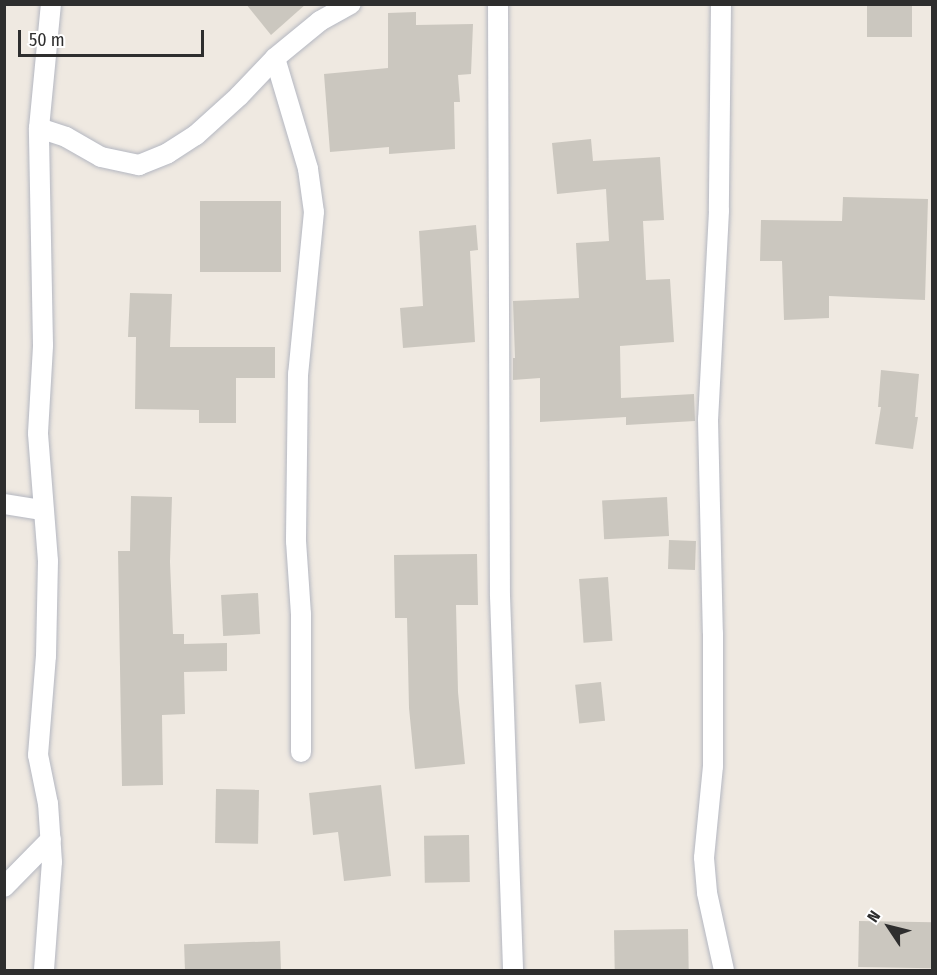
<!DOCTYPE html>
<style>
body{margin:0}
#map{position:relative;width:937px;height:975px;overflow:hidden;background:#efe9e1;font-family:"Fira Sans Condensed",sans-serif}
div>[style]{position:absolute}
.building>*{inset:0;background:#cbc7bf;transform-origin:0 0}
.roads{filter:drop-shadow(0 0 2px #b4b7c1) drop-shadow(0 0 2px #b4b7c1)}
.minor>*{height:20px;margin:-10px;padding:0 10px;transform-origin:10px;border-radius:10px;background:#fff}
span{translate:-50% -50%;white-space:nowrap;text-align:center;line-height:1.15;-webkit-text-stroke:6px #fff;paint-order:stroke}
.frame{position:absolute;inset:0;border:6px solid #2e2e2e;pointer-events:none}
.north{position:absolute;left:859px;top:897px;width:60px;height:60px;-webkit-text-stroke:4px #fff;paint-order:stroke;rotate:305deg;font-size:16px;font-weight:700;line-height:24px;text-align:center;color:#2e2e2e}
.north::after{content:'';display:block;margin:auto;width:21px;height:27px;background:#2e2e2e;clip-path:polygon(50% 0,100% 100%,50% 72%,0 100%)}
.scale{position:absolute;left:18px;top:30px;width:186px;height:27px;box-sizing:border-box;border:3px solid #2e2e2e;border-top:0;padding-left:8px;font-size:18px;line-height:21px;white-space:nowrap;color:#2e2e2e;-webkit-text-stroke:4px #fff;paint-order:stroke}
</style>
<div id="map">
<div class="building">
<i style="clip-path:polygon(246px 4px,306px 4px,271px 35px)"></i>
<i style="left:867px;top:4px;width:45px;height:33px"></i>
<i style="clip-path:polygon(416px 12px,416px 25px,473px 24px,471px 74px,458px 75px,460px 102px,454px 102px,455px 149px,389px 154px,389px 147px,330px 152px,324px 74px,388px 68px,388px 13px)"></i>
<i style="clip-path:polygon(591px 139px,593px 161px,660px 157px,664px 220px,643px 221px,646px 280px,670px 279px,674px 342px,620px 346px,621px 398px,694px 394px,695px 421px,626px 425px,626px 417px,540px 422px,540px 378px,513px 380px,513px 358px,515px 358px,513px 301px,579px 298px,576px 243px,609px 241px,606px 189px,557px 194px,552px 143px)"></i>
<i style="clip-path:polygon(843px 197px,928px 199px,925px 300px,829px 296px,829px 318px,784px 320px,782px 261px,760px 261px,761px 220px,842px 221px)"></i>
<i style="left:281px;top:201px;width:71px;height:81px;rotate:90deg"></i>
<i style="clip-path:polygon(476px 225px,478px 250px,470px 251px,475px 342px,403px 348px,400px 308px,423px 306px,419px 231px)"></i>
<i style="clip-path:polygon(130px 293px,172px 294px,170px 347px,275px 347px,275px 378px,236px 378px,236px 423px,199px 423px,199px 410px,135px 409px,136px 337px,128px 337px)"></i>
<i style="clip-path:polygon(881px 370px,919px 374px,915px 417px,918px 417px,913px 449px,875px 444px,881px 407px,878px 407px)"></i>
<i style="clip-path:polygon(131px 496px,172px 497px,170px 562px,173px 634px,184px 634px,184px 644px,227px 643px,227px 671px,184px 672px,185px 714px,162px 715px,163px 785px,122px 786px,118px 551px,130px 551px)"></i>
<i style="left:667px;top:497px;width:39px;height:65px;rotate:87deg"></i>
<i style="left:669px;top:540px;width:27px;height:29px;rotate:2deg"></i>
<i style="clip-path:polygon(477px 554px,478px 605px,456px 605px,458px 692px,465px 764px,415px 769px,409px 708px,407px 618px,395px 618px,394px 555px)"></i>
<i style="left:608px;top:577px;width:64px;height:29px;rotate:86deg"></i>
<i style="left:258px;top:593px;width:41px;height:37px;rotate:87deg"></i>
<i style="left:601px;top:682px;width:39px;height:26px;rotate:84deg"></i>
<i style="clip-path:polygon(381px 785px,391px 876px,344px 881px,338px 832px,313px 835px,309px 793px)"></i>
<i style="left:216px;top:789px;width:43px;height:54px;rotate:1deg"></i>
<i style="left:469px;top:835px;width:47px;height:45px;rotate:89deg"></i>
<i style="left:859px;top:921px;width:74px;height:46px;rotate:1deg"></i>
<i style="left:688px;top:929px;width:41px;height:74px;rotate:89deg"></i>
<i style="left:280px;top:941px;width:29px;height:96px;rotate:88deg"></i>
</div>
<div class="roads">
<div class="minor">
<i style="left:498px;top:4px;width:592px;rotate:89.81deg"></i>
<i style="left:500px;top:596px;width:374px;rotate:88deg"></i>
<i style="left:721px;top:4px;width:207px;rotate:90.6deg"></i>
<i style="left:719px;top:211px;width:208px;rotate:93deg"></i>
<i style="left:708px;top:419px;width:214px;rotate:88.7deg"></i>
<i style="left:713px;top:633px;width:133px;rotate:90deg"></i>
<i style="left:713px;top:766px;width:92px;rotate:95.6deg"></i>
<i style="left:704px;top:858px;width:35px;rotate:85deg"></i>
<i style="left:707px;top:893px;width:79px;rotate:77.6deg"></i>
<i style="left:275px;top:58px;width:116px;rotate:73.4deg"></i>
<i style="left:308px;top:169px;width:43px;rotate:82.1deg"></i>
<i style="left:314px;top:212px;width:163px;rotate:95.6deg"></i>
<i style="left:298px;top:374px;width:167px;rotate:90.7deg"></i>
<i style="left:296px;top:541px;width:73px;rotate:86.1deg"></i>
<i style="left:301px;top:614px;width:138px;rotate:90deg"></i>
<i style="left:39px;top:128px;width:28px;rotate:18deg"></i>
<i style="left:66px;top:137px;width:40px;rotate:29.7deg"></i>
<i style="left:101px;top:157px;width:39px;rotate:12deg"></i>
<i style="left:139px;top:165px;width:31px;rotate:-22deg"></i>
<i style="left:168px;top:153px;width:33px;rotate:-33deg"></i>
<i style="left:196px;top:135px;width:58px;rotate:-42.2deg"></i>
<i style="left:239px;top:96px;width:52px;rotate:-46.5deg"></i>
<i style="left:275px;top:58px;width:58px;rotate:-39.4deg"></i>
<i style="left:320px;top:21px;width:35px;rotate:-29deg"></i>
<i style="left:4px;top:504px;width:38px;rotate:9deg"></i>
<i style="left:4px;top:887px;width:67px;rotate:-45.6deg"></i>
<i style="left:44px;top:970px;width:108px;rotate:-85.8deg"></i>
<i style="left:52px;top:862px;width:58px;rotate:-93.9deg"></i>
<i style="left:48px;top:804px;width:50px;rotate:-101.5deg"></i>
<i style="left:38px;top:755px;width:99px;rotate:-85.4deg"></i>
<i style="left:46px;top:656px;width:95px;rotate:-88.8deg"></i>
<i style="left:48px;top:561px;width:128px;rotate:-94.5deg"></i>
<i style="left:38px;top:433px;width:88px;rotate:-86.7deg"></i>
<i style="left:43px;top:345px;width:217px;rotate:-91.1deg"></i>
<i style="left:39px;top:128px;width:125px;rotate:-84.5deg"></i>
</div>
</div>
<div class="frame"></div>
<div class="north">N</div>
<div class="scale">50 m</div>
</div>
